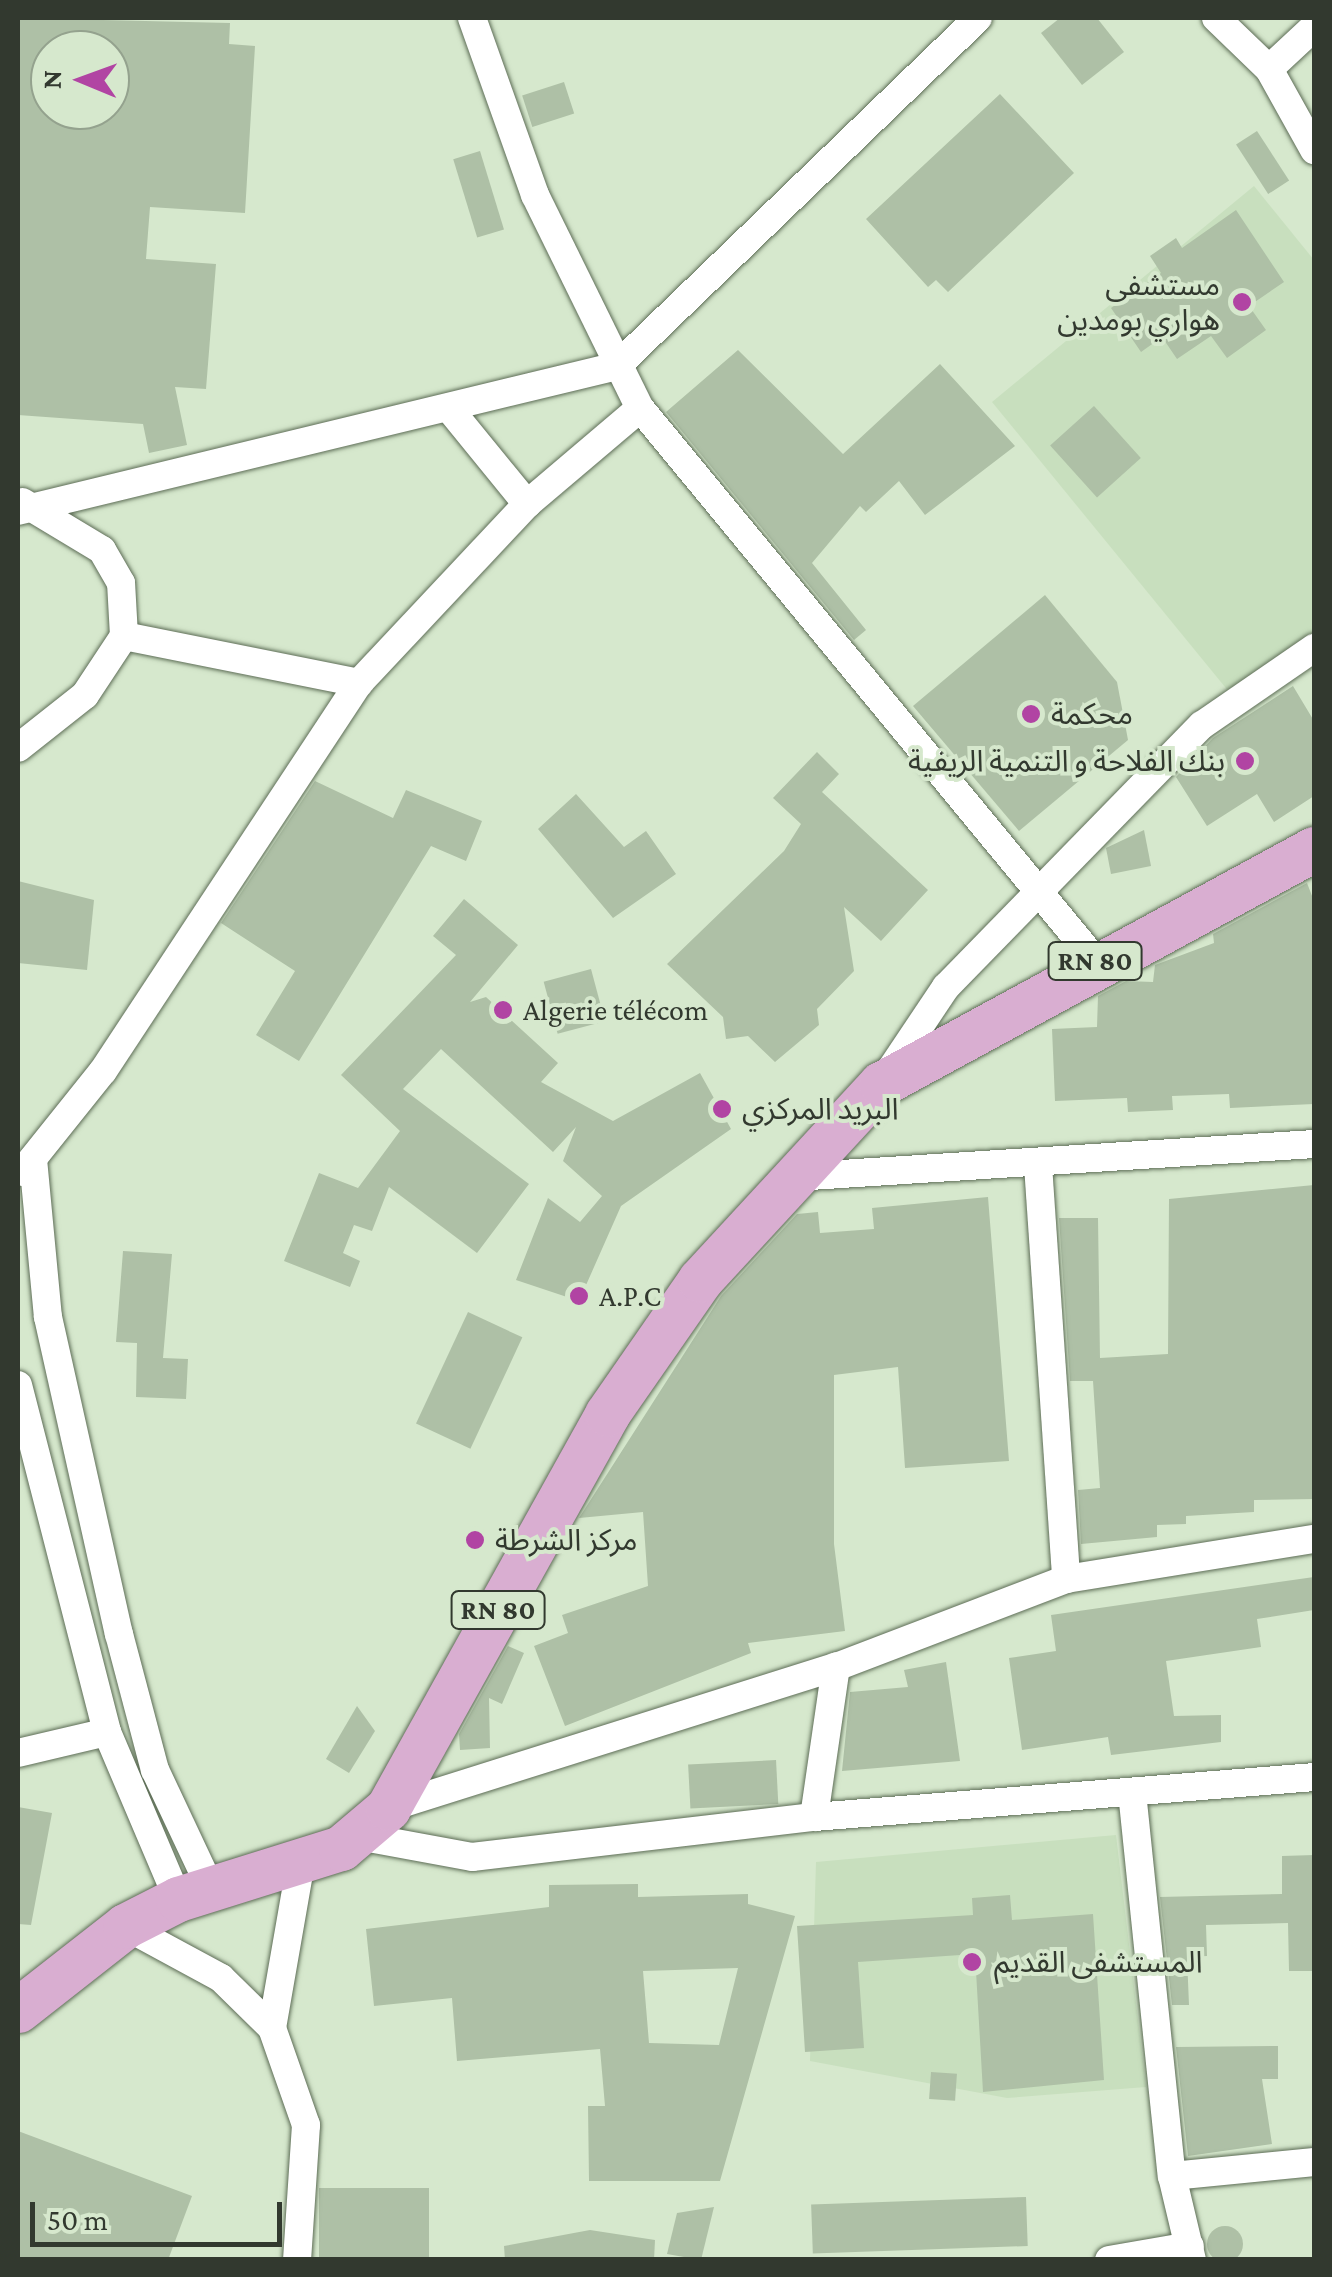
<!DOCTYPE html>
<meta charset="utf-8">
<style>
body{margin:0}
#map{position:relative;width:1332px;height:2277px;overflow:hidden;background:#d6e8cd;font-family:"Crimson Pro","Noto Sans Arabic",serif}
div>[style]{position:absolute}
.built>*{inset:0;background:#c8dfbe}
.building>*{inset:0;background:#aec0a6;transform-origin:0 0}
.round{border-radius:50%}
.roads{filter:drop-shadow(0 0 2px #5d6d56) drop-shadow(0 0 2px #5d6d56)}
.street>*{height:28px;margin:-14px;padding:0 14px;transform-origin:14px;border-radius:14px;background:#fff}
.primary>*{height:45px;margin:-22.5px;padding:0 22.5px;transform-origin:22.5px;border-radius:22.5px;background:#d9aed1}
.dots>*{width:28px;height:28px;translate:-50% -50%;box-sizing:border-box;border:5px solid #d6e8cd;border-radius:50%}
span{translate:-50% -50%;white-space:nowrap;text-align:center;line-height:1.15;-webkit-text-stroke:8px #d6e8cd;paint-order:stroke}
.shield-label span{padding:2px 8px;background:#d6e8cd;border:2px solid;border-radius:8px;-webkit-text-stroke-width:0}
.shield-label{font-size:28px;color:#32392f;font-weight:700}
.poi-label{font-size:30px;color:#32392f}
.right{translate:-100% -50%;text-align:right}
.left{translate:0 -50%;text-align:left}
.frame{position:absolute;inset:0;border:20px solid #32392f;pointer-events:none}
.north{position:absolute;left:30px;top:30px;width:100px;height:100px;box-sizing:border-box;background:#d6e8cd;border:2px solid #94a28e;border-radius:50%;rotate:271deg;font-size:28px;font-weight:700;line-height:40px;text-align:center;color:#32392f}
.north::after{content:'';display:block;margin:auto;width:35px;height:45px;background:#b144a3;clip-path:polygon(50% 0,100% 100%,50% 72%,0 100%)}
.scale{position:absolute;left:30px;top:2202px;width:252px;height:45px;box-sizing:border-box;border:5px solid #32392f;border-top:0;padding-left:12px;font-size:30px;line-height:35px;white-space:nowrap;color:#32392f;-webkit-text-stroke:8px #d6e8cd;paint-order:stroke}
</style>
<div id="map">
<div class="built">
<i style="clip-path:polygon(1254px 186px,1314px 260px,1314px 631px,1234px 698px,992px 402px)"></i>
<i style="clip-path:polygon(1116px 1835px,1146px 2087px,1007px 2098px,810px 2061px,816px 1862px)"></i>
</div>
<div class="building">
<i style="clip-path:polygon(evenodd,18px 18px,230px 23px,229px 44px,255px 46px,245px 213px,150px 207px,146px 259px,216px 264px,206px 389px,175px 387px,187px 445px,149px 453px,143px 424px,18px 415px,18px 18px,50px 50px,110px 50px,110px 110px,50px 110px,50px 50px)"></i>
<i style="clip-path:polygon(1060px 18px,1097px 18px,1124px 52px,1082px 85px,1041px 33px)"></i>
<i style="left:564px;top:82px;width:33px;height:44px;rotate:72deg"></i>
<i style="clip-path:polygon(1000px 94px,1074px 173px,948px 292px,936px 280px,928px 287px,866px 219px)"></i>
<i style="left:1257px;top:131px;width:59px;height:25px;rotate:57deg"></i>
<i style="left:480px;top:151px;width:82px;height:28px;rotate:73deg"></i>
<i style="clip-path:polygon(1236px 210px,1284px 282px,1249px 306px,1266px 330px,1227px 358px,1211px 336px,1177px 359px,1162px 337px,1141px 352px,1111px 308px,1161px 273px,1150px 256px,1176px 238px,1182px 248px)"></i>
<i style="clip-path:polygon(738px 350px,843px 454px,940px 364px,1015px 446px,925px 515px,899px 481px,866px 512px,860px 506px,812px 563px,866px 630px,854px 640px,666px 412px)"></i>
<i style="left:1094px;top:406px;width:70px;height:59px;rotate:48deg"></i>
<i style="clip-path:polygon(1045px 595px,1117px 682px,1128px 740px,1019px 831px,913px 706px)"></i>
<i style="clip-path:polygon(1293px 686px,1314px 721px,1314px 796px,1274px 822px,1257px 794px,1207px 826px,1176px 777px,1213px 738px)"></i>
<i style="clip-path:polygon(817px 752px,839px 774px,822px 792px,928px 890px,881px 941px,844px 907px,854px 971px,817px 1009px,819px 1025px,775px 1062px,748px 1036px,726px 1039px,723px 1017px,667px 964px,784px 851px,801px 824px,773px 798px)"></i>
<i style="clip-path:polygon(315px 781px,393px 818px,406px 790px,482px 821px,466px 861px,431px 846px,299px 1061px,256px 1035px,295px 971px,221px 923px)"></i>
<i style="clip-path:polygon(576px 794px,624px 847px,646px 831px,676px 874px,613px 918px,538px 829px)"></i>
<i style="clip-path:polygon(1144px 830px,1151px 866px,1111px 874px,1106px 848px)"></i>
<i style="clip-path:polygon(18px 881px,94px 900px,87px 970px,18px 963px)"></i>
<i style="clip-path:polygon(1307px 883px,1314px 901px,1314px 1104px,1230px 1108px,1229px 1094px,1172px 1096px,1173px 1110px,1128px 1112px,1127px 1098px,1055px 1101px,1052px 1029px,1097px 1027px,1098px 996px,1126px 981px,1153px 982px,1155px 965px,1214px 943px,1213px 934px)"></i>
<i style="clip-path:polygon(464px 899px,518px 945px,470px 1002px,486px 997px,558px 1063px,541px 1082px,613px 1121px,700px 1073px,731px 1129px,621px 1206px,579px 1301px,516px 1280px,548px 1198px,580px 1222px,602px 1196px,563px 1161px,576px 1127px,553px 1152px,441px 1049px,403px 1089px,529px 1184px,477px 1253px,389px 1187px,372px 1231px,354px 1225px,343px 1253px,360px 1261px,350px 1287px,284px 1261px,319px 1173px,358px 1188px,400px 1131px,341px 1075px,456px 955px,433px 936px)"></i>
<i style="left:591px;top:969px;width:54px;height:49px;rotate:75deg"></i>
<i style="clip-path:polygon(1314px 1185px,1314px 1499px,1254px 1500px,1254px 1512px,1186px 1516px,1186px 1524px,1157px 1525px,1157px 1537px,1081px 1544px,1078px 1490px,1100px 1488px,1093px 1381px,1070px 1381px,1059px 1218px,1098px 1218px,1100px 1358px,1168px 1354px,1169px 1199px)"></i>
<i style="clip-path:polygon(988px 1197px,1009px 1461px,905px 1468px,898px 1367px,834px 1375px,834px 1544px,845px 1631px,748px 1643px,751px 1653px,565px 1726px,534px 1646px,568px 1633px,562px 1615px,648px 1586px,643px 1512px,579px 1518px,721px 1296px,797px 1214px,818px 1212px,820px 1233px,874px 1229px,872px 1208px)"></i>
<i style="clip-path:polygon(123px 1251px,172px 1254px,163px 1358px,188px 1359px,186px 1399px,136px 1397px,137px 1343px,116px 1342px)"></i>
<i style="left:468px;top:1312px;width:60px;height:123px;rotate:25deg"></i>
<i style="clip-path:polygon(1314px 1577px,1314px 1610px,1257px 1619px,1261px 1647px,1166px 1661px,1174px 1716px,1221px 1715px,1221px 1742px,1111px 1755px,1108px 1737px,1022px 1750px,1009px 1658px,1056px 1651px,1051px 1615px)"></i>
<i style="clip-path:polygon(508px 1646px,524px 1653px,502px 1704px,489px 1698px,490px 1748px,460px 1750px,459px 1734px)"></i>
<i style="clip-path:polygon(946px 1662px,960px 1761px,842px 1771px,850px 1692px,908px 1687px,904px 1670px)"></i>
<i style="clip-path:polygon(357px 1706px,375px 1731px,349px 1773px,326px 1759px)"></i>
<i style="left:776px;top:1760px;width:44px;height:88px;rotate:87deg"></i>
<i style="clip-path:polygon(18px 1807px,52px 1813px,31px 1925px,18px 1924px)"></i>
<i style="clip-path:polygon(1314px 1855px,1314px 1971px,1289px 1971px,1288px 1923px,1206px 1925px,1207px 1956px,1187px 1957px,1189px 2005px,1172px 2005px,1160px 1897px,1282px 1894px,1282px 1856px)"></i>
<i style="clip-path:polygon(evenodd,638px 1884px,638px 1897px,748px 1894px,748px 1904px,795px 1916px,720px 2181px,589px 2181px,588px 2106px,605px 2106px,600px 2049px,457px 2061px,452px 1998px,374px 2006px,366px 1929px,549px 1907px,549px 1885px,638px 1884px,738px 1968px,719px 2045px,649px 2043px,643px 1971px,738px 1968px)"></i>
<i style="clip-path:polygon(1010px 1895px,1012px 1920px,1093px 1914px,1104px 2080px,983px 2092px,975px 1954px,858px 1962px,864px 2048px,805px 2052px,797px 1926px,973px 1915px,972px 1898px)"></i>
<i style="clip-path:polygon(1278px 2046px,1278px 2079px,1262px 2079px,1272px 2144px,1188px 2156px,1176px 2047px)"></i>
<i style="left:931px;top:2072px;width:26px;height:27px;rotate:4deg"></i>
<i style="clip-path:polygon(18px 2131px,192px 2196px,168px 2260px,18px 2260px)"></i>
<i style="left:319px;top:2188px;width:110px;height:72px"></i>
<i style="left:1026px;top:2197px;width:49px;height:215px;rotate:88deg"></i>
<i style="clip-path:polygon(714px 2207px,701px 2260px,667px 2254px,677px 2213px)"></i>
<i class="round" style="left:1207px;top:2226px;width:36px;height:36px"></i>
<i style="clip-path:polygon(590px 2230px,655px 2240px,654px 2260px,505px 2260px,504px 2246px)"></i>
</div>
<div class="roads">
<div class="street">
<i style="left:472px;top:18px;width:188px;rotate:70.4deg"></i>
<i style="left:535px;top:195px;width:237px;rotate:63.8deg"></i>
<i style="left:640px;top:408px;width:715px;rotate:50.5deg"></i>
<i style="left:1216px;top:18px;width:74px;rotate:43.9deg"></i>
<i style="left:1269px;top:69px;width:93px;rotate:60.9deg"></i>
<i style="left:1269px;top:69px;width:62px;rotate:-43deg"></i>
<i style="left:452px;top:412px;width:119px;rotate:50.8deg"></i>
<i style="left:18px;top:511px;width:616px;rotate:-13.61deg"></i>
<i style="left:617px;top:366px;width:501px;rotate:-43.95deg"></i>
<i style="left:124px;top:636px;width:240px;rotate:11.3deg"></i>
<i style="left:359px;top:683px;width:245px;rotate:-46.8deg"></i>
<i style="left:527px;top:504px;width:148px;rotate:-40.3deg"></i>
<i style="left:18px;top:748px;width:85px;rotate:-38.3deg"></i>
<i style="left:85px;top:695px;width:71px;rotate:-56.5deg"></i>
<i style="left:124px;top:636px;width:53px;rotate:-93.2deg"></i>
<i style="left:121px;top:583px;width:38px;rotate:-120deg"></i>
<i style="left:102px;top:550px;width:93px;rotate:-149deg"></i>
<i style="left:887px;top:1075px;width:106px;rotate:-56.2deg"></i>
<i style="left:946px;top:987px;width:366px;rotate:-45.7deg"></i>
<i style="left:1202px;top:725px;width:136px;rotate:-34.5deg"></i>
<i style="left:33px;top:1159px;width:159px;rotate:84.6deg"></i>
<i style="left:48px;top:1317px;width:325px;rotate:77.4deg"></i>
<i style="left:119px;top:1634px;width:141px;rotate:75.2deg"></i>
<i style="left:155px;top:1770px;width:132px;rotate:64.8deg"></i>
<i style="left:1038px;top:1165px;width:415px;rotate:86.1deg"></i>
<i style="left:22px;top:1172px;width:129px;rotate:-51.3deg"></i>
<i style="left:103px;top:1071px;width:465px;rotate:-56.6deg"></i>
<i style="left:794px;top:1177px;width:521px;rotate:-3.63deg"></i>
<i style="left:18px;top:1385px;width:358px;rotate:75.6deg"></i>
<i style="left:107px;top:1732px;width:91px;rotate:166.7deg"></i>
<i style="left:107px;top:1732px;width:181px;rotate:67deg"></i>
<i style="left:1132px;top:1792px;width:386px;rotate:84.1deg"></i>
<i style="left:1172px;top:2176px;width:143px;rotate:-5.6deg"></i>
<i style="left:388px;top:1808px;width:470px;rotate:-17.5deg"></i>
<i style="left:836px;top:1667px;width:246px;rotate:-20.9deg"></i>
<i style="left:1066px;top:1579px;width:251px;rotate:-9.2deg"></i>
<i style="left:814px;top:1817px;width:152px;rotate:-81.7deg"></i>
<i style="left:358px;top:1836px;width:116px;rotate:10.4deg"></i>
<i style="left:472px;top:1857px;width:344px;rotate:-6.7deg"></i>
<i style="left:814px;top:1817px;width:502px;rotate:-4.57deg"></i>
<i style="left:125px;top:1926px;width:109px;rotate:28.4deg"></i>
<i style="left:221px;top:1978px;width:71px;rotate:44.4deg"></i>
<i style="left:272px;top:2028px;width:169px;rotate:-80.1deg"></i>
<i style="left:272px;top:2028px;width:103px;rotate:70.7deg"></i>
<i style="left:306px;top:2125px;width:135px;rotate:93.8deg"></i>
<i style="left:1172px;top:2176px;width:86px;rotate:76.6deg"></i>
<i style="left:1109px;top:2260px;width:82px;rotate:-9.8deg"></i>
</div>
<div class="primary">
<i style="left:18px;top:2010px;width:136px;rotate:-38.1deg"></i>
<i style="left:125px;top:1926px;width:59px;rotate:-27deg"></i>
<i style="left:178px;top:1899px;width:171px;rotate:-17.4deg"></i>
<i style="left:341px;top:1848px;width:62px;rotate:-40.4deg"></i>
<i style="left:388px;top:1808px;width:451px;rotate:-60.9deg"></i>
<i style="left:607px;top:1414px;width:163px;rotate:-55.2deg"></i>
<i style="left:700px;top:1280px;width:267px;rotate:-47.3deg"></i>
<i style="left:881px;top:1084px;width:493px;rotate:-28.5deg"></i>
</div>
</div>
<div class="dots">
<i style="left:1242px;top:302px;background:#b144a3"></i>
<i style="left:1031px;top:714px;background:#b144a3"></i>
<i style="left:1245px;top:761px;background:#b144a3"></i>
<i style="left:503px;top:1010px;background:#b144a3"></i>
<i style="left:722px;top:1109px;background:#b144a3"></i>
<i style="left:579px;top:1296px;background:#b144a3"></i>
<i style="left:475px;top:1540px;background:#b144a3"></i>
<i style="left:972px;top:1962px;background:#b144a3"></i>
</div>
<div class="shield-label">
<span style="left:1095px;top:961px">RN 80</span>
<span style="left:498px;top:1610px">RN 80</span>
</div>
<div class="poi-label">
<span class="right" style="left:1220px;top:302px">مستشفى<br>هواري بومدين</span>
<span class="left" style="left:1051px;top:714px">محكمة</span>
<span class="right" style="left:1225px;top:761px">بنك الفلاحة و التنمية الريفية</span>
<span class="left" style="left:523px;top:1010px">Algerie télécom</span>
<span class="left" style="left:742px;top:1109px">البريد المركزي</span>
<span class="left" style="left:599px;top:1296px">A.P.C</span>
<span class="left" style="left:495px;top:1540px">مركز الشرطة</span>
<span class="left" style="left:994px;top:1962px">المستشفى القديم</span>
</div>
<div class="frame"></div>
<div class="north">N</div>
<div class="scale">50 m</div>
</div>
